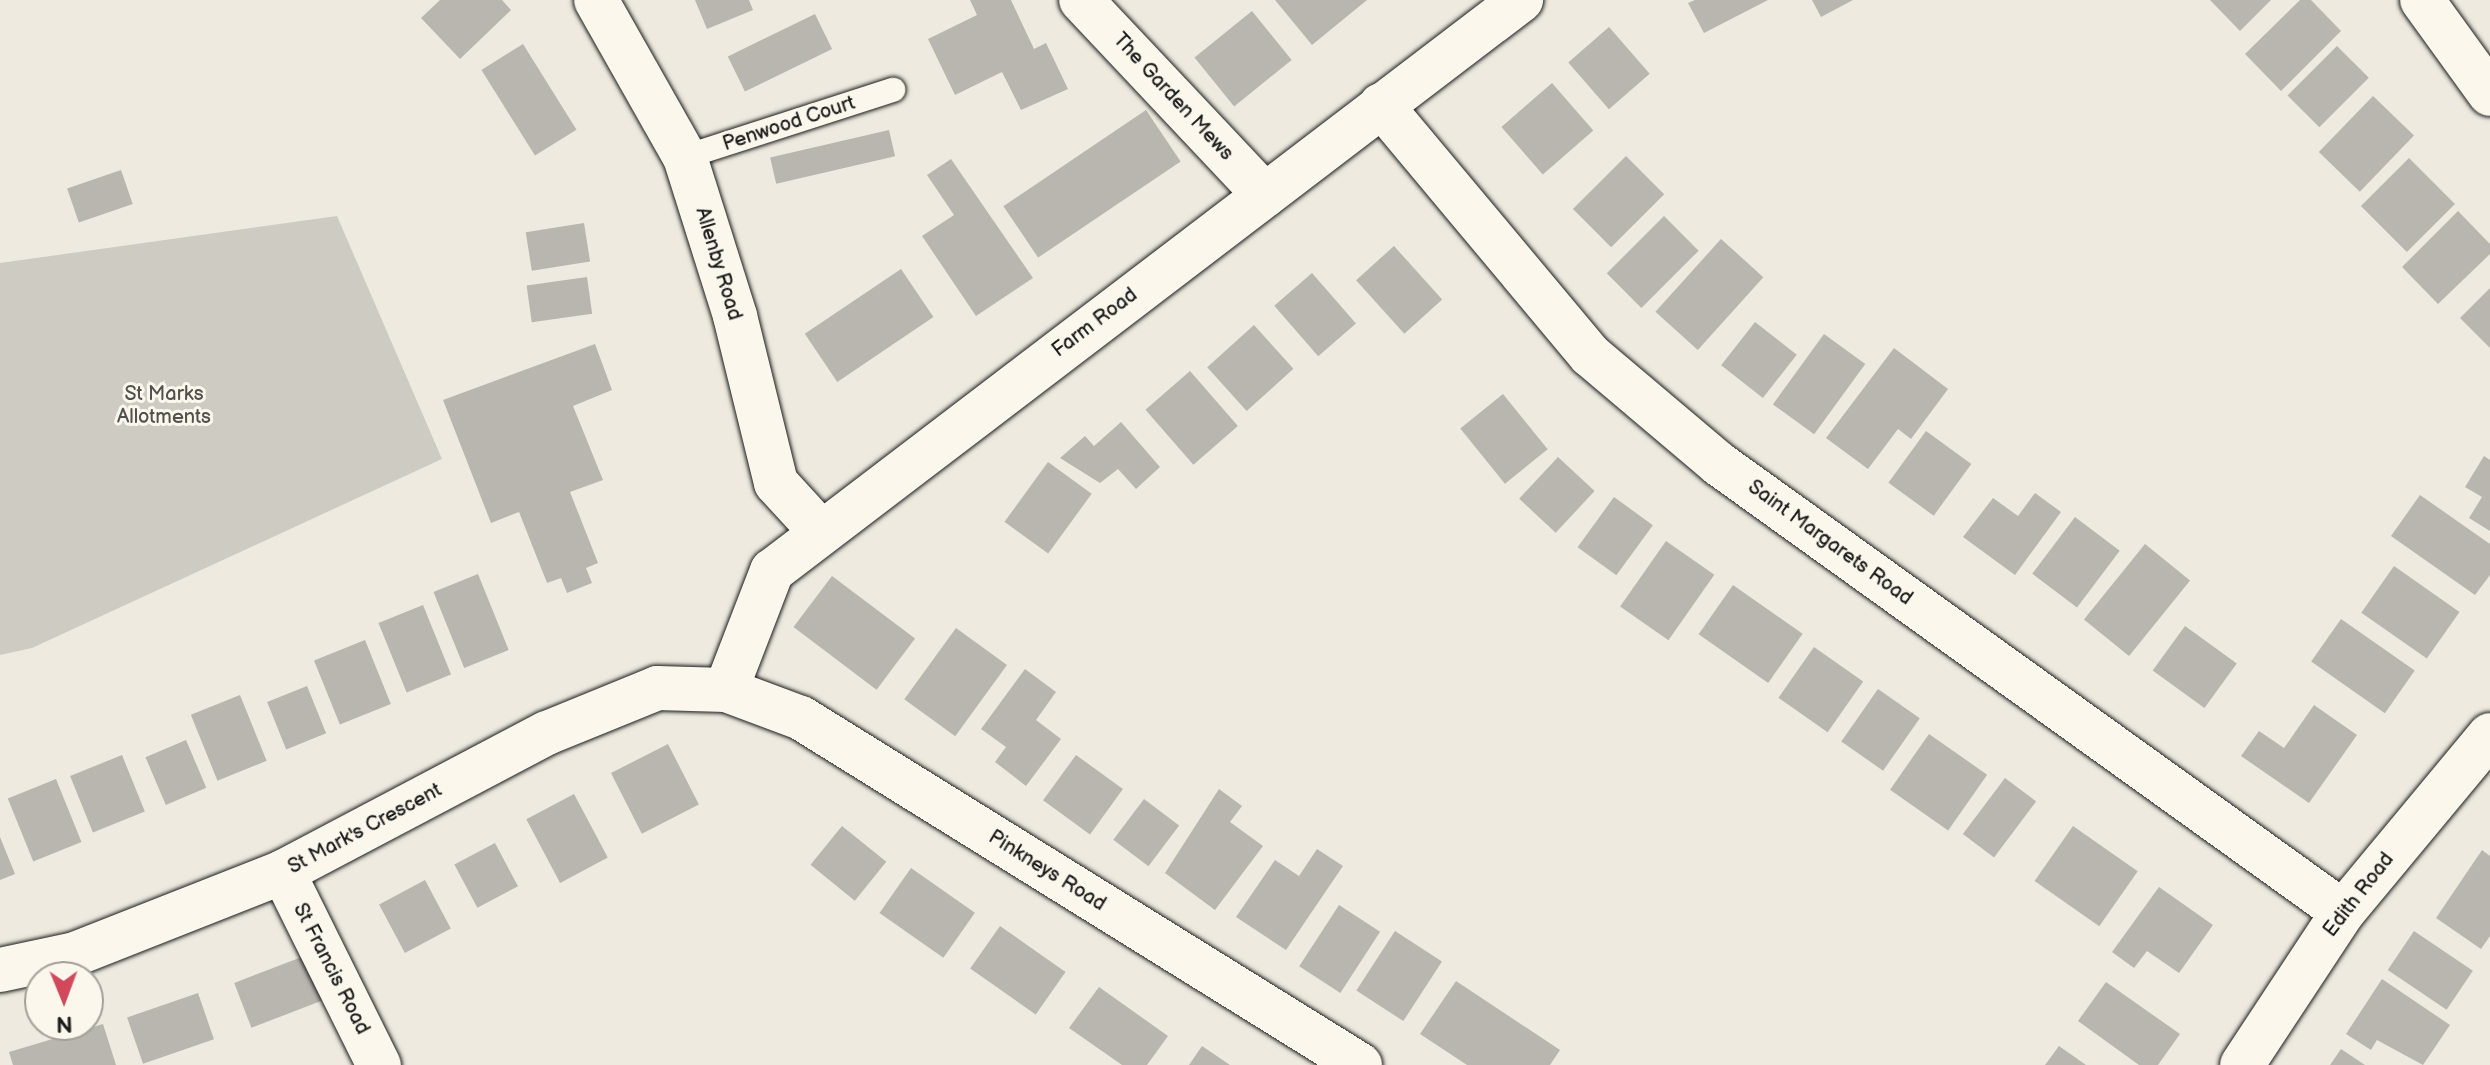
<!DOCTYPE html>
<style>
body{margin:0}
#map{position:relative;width:2490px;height:1065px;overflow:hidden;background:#eeeadf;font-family:"Balsamiq Sans",sans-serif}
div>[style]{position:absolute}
.green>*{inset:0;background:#ceccc2}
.building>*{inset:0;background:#b9b6af;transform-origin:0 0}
.roads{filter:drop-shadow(0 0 2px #1c1c1c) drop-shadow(0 0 2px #1c1c1c)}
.lane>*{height:24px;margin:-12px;padding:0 12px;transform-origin:12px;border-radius:12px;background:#fbf7ec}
.street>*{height:44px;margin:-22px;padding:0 22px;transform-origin:22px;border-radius:22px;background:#fbf7ec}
.secondary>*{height:44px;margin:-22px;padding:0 22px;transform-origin:22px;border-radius:22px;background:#fbf7ec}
span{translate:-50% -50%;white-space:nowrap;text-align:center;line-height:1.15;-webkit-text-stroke:6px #fbf7ec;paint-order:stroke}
.street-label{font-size:20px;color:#1c1c1c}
.park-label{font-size:20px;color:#51514e}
.north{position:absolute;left:24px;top:961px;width:80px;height:80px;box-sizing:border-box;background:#fbf7ec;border:2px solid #a29f99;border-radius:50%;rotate:179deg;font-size:22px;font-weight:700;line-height:32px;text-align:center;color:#1c1c1c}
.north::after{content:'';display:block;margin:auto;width:28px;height:36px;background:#d1495b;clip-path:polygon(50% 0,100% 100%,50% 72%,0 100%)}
</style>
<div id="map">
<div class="green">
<i style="clip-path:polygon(337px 216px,442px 459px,32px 648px,0 655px,0 263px)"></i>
</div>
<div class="building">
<i style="clip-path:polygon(440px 0,502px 0,511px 10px,460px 59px,421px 18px)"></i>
<i style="clip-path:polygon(695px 0,749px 0,753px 10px,707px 29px)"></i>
<i style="clip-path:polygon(970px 0,1011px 0,1034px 49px,1046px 43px,1068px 89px,1021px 110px,1002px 72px,955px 95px,928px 39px,977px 15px)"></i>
<i style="clip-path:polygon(1275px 0,1367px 0,1312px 45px)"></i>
<i style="clip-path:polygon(1695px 0,1768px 0,1704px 33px,1688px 3px)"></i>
<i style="clip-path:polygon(1812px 0,1853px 0,1821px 17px)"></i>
<i style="clip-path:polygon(2210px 0,2271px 0,2240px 31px)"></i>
<i style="clip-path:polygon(2300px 0,2311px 0,2341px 31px,2281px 91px,2245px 54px)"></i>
<i style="left:1252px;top:11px;width:63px;height:74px;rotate:51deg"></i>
<i style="left:815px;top:14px;width:39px;height:97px;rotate:64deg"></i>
<i style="left:1609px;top:27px;width:62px;height:54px;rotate:49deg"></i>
<i style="left:523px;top:44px;width:101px;height:49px;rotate:58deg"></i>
<i style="left:2337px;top:46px;width:45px;height:70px;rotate:45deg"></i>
<i style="left:1552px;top:83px;width:63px;height:67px;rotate:49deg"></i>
<i style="left:2373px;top:96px;width:57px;height:78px;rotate:44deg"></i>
<i style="left:1146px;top:110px;width:62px;height:172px;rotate:56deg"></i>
<i style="left:889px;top:130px;width:27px;height:122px;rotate:77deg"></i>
<i style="left:1626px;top:156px;width:54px;height:75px;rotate:45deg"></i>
<i style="left:2409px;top:158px;width:65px;height:68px;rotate:45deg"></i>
<i style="clip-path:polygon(951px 159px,1033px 278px,976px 316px,922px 236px,954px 215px,927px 175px)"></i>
<i style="left:121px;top:170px;width:36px;height:57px;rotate:71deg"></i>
<i style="clip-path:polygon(2458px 211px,2490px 244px,2490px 254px,2438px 304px,2402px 267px)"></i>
<i style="left:1664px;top:216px;width:49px;height:81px;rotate:45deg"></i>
<i style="left:584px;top:223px;width:39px;height:59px;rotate:81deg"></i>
<i style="left:1721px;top:239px;width:57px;height:98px;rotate:42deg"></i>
<i style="left:1394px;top:246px;width:72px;height:51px;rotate:48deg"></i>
<i style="left:901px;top:269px;width:58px;height:116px;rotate:56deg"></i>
<i style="left:1312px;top:273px;width:67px;height:50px;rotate:49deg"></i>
<i style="left:587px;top:277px;width:37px;height:61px;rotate:82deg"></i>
<i style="clip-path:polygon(2490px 288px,2490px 348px,2460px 318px)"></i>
<i style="left:1755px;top:322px;width:53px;height:55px;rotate:38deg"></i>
<i style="left:1254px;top:325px;width:59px;height:63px;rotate:48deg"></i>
<i style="left:1824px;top:334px;width:51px;height:87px;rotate:36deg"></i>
<i style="clip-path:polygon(595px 344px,612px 390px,573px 406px,603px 480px,570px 492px,598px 563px,586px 568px,592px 583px,567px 593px,561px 578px,547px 583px,519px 512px,491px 523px,443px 400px)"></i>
<i style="clip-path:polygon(1894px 348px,1948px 389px,1911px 439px,1898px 429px,1868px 469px,1826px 438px)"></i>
<i style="left:1190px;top:371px;width:73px;height:59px;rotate:49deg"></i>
<i style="left:1503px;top:394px;width:71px;height:55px;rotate:51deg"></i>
<i style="clip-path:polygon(1121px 422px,1160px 467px,1136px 489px,1118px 469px,1100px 483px,1060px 458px,1085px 436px,1094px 446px)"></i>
<i style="left:1926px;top:431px;width:56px;height:64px;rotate:36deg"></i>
<i style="clip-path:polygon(2484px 456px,2490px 460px,2490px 531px,2469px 518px,2482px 497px,2465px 487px)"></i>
<i style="left:1558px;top:457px;width:50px;height:57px;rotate:43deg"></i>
<i style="left:1048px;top:462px;width:54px;height:74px;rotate:36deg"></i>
<i style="clip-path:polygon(2035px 493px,2061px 512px,2015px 575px,1963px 537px,1993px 498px,2018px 516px)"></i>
<i style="clip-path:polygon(2420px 495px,2490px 544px,2490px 575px,2475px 595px,2391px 536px)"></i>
<i style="left:1614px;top:497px;width:48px;height:62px;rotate:36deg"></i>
<i style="left:2075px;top:517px;width:56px;height:71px;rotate:37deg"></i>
<i style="left:1666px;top:541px;width:59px;height:80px;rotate:35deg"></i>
<i style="left:2145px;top:544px;width:58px;height:97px;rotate:39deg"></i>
<i style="left:2394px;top:566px;width:80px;height:57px;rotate:35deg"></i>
<i style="left:478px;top:574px;width:82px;height:48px;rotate:68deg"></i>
<i style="left:832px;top:576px;width:104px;height:64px;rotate:37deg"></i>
<i style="left:1733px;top:585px;width:85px;height:60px;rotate:35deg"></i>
<i style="left:423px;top:605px;width:75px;height:48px;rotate:68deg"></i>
<i style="left:2341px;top:619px;width:90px;height:52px;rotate:35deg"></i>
<i style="left:2185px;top:626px;width:64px;height:55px;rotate:36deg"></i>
<i style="left:956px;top:628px;width:63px;height:88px;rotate:36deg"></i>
<i style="left:365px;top:640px;width:69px;height:55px;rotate:68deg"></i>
<i style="left:1814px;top:647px;width:60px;height:62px;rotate:35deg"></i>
<i style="clip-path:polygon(1025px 669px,1056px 692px,1036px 720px,1061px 739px,1026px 786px,995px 762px,1006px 747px,981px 729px)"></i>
<i style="left:307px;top:686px;width:51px;height:43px;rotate:68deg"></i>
<i style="left:1878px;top:689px;width:51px;height:64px;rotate:35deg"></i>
<i style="left:240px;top:695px;width:71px;height:53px;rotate:68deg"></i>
<i style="clip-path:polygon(2314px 705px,2357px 735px,2309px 803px,2241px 756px,2259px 731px,2284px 748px)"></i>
<i style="left:1929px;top:734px;width:71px;height:68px;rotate:35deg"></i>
<i style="left:186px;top:740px;width:52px;height:44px;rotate:67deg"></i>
<i style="left:668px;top:744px;width:68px;height:64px;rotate:63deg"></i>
<i style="left:122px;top:755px;width:61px;height:56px;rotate:68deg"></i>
<i style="left:1076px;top:755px;width:58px;height:56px;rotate:36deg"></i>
<i style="left:2005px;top:778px;width:39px;height:70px;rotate:37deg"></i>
<i style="left:56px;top:779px;width:68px;height:52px;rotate:68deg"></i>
<i style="clip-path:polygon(1219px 789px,1242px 806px,1230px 822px,1263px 846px,1215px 910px,1165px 873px)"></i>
<i style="left:574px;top:794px;width:72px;height:54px;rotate:62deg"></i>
<i style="left:1144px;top:799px;width:44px;height:51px;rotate:37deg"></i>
<i style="left:842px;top:826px;width:57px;height:50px;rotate:39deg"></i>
<i style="left:2073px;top:826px;width:79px;height:67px;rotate:35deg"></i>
<i style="clip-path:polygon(0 837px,15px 874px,0 880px)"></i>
<i style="left:495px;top:843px;width:49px;height:46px;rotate:62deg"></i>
<i style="clip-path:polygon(1317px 849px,1343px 866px,1286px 950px,1236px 917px,1275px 860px,1299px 876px)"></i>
<i style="clip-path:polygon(2482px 850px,2490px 856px,2490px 936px,2481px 949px,2436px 918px)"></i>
<i style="left:911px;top:868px;width:78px;height:55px;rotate:35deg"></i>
<i style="left:425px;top:880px;width:55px;height:52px;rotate:62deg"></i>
<i style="clip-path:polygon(2159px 887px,2213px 925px,2179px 973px,2147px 951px,2134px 968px,2112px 952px)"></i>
<i style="left:1339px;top:905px;width:49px;height:73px;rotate:33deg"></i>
<i style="left:1000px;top:926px;width:80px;height:52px;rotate:35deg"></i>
<i style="left:1395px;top:931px;width:56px;height:71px;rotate:33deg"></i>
<i style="left:2414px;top:931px;width:71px;height:47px;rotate:34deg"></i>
<i style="left:307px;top:955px;width:48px;height:78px;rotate:69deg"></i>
<i style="clip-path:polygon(2382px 979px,2450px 1025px,2423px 1065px,2377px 1040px,2371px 1050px,2346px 1034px)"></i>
<i style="clip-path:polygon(1456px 981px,1560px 1050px,1550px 1065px,1467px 1065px,1420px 1034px)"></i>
<i style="clip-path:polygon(2106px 982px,2180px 1034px,2158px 1065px,2139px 1065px,2078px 1021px)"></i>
<i style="clip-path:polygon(1099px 987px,1168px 1036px,1147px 1065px,1122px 1065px,1069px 1028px)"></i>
<i style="left:198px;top:993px;width:49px;height:75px;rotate:71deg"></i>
<i style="clip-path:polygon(103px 1024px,116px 1065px,13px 1065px,9px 1052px)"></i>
<i style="clip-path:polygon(1202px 1046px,1230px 1065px,1189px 1065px)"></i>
<i style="clip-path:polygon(2059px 1046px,2086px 1065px,2045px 1065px)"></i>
<i style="clip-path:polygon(2341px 1049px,2365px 1065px,2330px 1065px)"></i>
</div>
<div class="roads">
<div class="lane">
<i style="left:685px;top:157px;width:219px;rotate:-17.9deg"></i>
</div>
<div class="street">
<i style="left:596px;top:0;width:180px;rotate:60.5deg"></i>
<i style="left:685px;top:157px;width:167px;rotate:72.5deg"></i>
<i style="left:735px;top:316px;width:172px;rotate:76.2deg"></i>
<i style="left:776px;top:483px;width:67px;rotate:47.4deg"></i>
<i style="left:1081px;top:0;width:268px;rotate:46.7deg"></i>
<i style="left:2422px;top:0;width:116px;rotate:54.1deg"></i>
<i style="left:1381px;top:105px;width:326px;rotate:50.1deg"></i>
<i style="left:1590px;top:355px;width:169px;rotate:40.2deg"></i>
<i style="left:1719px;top:464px;width:768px;rotate:35.68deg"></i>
<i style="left:726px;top:690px;width:128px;rotate:-68.9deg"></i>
<i style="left:772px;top:571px;width:942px;rotate:-37.32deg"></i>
<i style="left:283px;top:872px;width:216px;rotate:63.6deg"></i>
<i style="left:2242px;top:1065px;width:183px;rotate:-56.6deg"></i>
<i style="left:2343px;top:912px;width:230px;rotate:-50.3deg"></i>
</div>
<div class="secondary">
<i style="left:0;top:970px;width:77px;rotate:-12deg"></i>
<i style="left:75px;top:954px;width:224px;rotate:-21.5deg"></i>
<i style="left:283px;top:872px;width:298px;rotate:-27.8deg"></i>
<i style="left:547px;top:733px;width:119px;rotate:-22.2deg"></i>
<i style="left:657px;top:688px;width:69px;rotate:1.7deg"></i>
<i style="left:726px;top:690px;width:80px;rotate:20.5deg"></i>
<i style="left:801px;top:718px;width:658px;rotate:31.83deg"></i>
</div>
</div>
<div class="street-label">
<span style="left:1173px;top:97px;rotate:47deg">The Garden Mews</span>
<span style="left:789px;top:124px;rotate:-18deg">Penwood Court</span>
<span style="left:718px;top:264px;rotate:73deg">Allenby Road</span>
<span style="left:1095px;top:323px;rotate:-37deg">Farm Road</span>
<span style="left:1830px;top:543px;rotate:36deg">Saint Margarets Road</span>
<span style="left:365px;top:829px;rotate:-28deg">St Mark's Crescent</span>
<span style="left:1047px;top:871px;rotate:32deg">Pinkneys Road</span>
<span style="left:2359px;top:895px;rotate:-52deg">Edith Road</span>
<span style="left:331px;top:969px;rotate:63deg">St Francis Road</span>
</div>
<div class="park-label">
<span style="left:164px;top:406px">St Marks<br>Allotments</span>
</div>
<div class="north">N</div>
</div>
